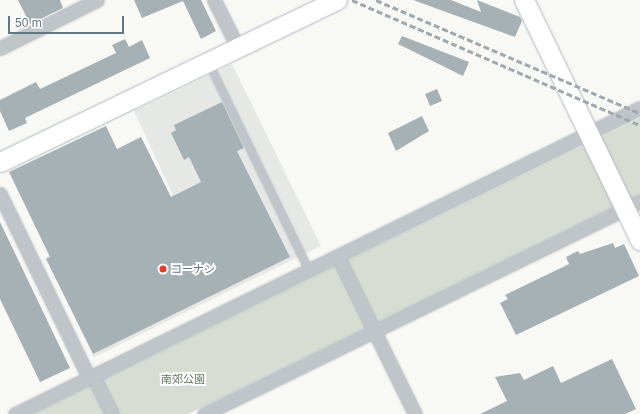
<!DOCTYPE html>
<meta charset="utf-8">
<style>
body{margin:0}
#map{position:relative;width:640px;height:414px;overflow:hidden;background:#f8f8f5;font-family:Helvetica,"Noto Sans JP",sans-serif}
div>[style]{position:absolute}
.built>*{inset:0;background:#e6e8e6}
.green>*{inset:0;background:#d8ddd4}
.building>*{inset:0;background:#a6b1b5;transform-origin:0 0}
.roads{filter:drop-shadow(0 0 1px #b1b9bd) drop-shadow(0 0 1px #b1b9bd)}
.lane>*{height:7px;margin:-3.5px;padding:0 3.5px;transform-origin:3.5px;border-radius:3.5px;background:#bfc5c8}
.street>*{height:13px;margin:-6.5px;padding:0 6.5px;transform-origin:6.5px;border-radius:6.5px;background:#bfc5c8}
.secondary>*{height:19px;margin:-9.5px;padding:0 9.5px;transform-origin:9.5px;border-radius:9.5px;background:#fff}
.rail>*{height:3px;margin-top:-1.5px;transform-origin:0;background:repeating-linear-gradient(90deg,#a0a9ae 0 6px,transparent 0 9px)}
.dots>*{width:11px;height:11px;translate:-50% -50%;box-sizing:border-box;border:2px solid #fff;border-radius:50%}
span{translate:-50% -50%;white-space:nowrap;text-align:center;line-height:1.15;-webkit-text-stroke:4px #fff;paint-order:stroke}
.poi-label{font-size:11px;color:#637781}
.left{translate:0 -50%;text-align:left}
.park-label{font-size:11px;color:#687962}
.scale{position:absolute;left:8px;top:16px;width:116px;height:18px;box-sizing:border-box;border:2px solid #637781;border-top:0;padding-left:5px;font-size:12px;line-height:14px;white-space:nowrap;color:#637781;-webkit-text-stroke:3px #fff;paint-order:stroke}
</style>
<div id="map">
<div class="built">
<i style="clip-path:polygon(232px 64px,321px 246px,94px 357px,46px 257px,173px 195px,134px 111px)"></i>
</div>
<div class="green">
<i style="clip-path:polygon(640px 118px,640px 194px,188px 414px,32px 414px)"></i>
</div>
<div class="building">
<i style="clip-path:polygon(18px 0,60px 0,63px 8px,30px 24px)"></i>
<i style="clip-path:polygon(134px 0,201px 0,216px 31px,201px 39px,183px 1px,142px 18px)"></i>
<i style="clip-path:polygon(413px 0,451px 0,481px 12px,477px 0,520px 17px,522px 21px,515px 37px)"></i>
<i style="clip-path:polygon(402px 36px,469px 62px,463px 76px,398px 44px)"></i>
<i style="clip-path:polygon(125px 39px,129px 47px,142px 40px,150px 58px,25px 118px,27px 123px,9px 131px,0 111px,0 100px,36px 82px,40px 89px,116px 53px,112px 45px)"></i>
<i style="left:437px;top:89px;width:13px;height:13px;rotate:67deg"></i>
<i style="clip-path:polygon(222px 102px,244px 148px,237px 151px,290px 257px,93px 354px,46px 259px,50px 257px,9px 172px,106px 126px,117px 149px,141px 137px,171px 197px,201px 182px,189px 157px,184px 160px,171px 133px,176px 130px,174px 125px)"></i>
<i style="clip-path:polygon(422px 116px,429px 131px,396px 151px,388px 133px)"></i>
<i style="clip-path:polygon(0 222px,70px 368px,40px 382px,0 299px)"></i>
<i style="clip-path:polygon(613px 243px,615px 248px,624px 244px,639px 276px,516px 335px,500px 303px,508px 299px,505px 295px,569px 264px,566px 257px,578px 251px,580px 254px)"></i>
<i style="clip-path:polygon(612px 359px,636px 409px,625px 414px,480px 414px,507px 401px,495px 377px,520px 373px,524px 380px,553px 366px,561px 383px)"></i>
</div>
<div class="roads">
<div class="lane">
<i style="left:208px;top:62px;width:232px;rotate:64.2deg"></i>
</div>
<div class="street">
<i style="left:214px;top:0;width:54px;rotate:63.4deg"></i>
<i style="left:0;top:48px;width:108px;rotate:-26.3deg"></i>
<i style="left:0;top:194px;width:204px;rotate:64.2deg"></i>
<i style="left:338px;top:257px;width:175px;rotate:63.9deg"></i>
<i style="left:93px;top:376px;width:42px;rotate:63.4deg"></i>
<i style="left:15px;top:414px;width:696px;rotate:-26.09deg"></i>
<i style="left:204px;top:414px;width:485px;rotate:-26deg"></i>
</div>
<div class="secondary">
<i style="left:524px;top:0;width:267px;rotate:64.2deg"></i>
<i style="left:0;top:162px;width:374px;rotate:-25.7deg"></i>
</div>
</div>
<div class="rail">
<i style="left:352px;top:0;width:314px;rotate:23.5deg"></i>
<i style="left:376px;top:0;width:287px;rotate:23.2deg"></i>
</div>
<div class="dots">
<i style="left:163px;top:269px;background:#e63d28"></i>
</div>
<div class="poi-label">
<span class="left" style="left:171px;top:269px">コーナン</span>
</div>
<div class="park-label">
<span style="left:183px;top:379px">南郊公園</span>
</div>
<div class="scale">50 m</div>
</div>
